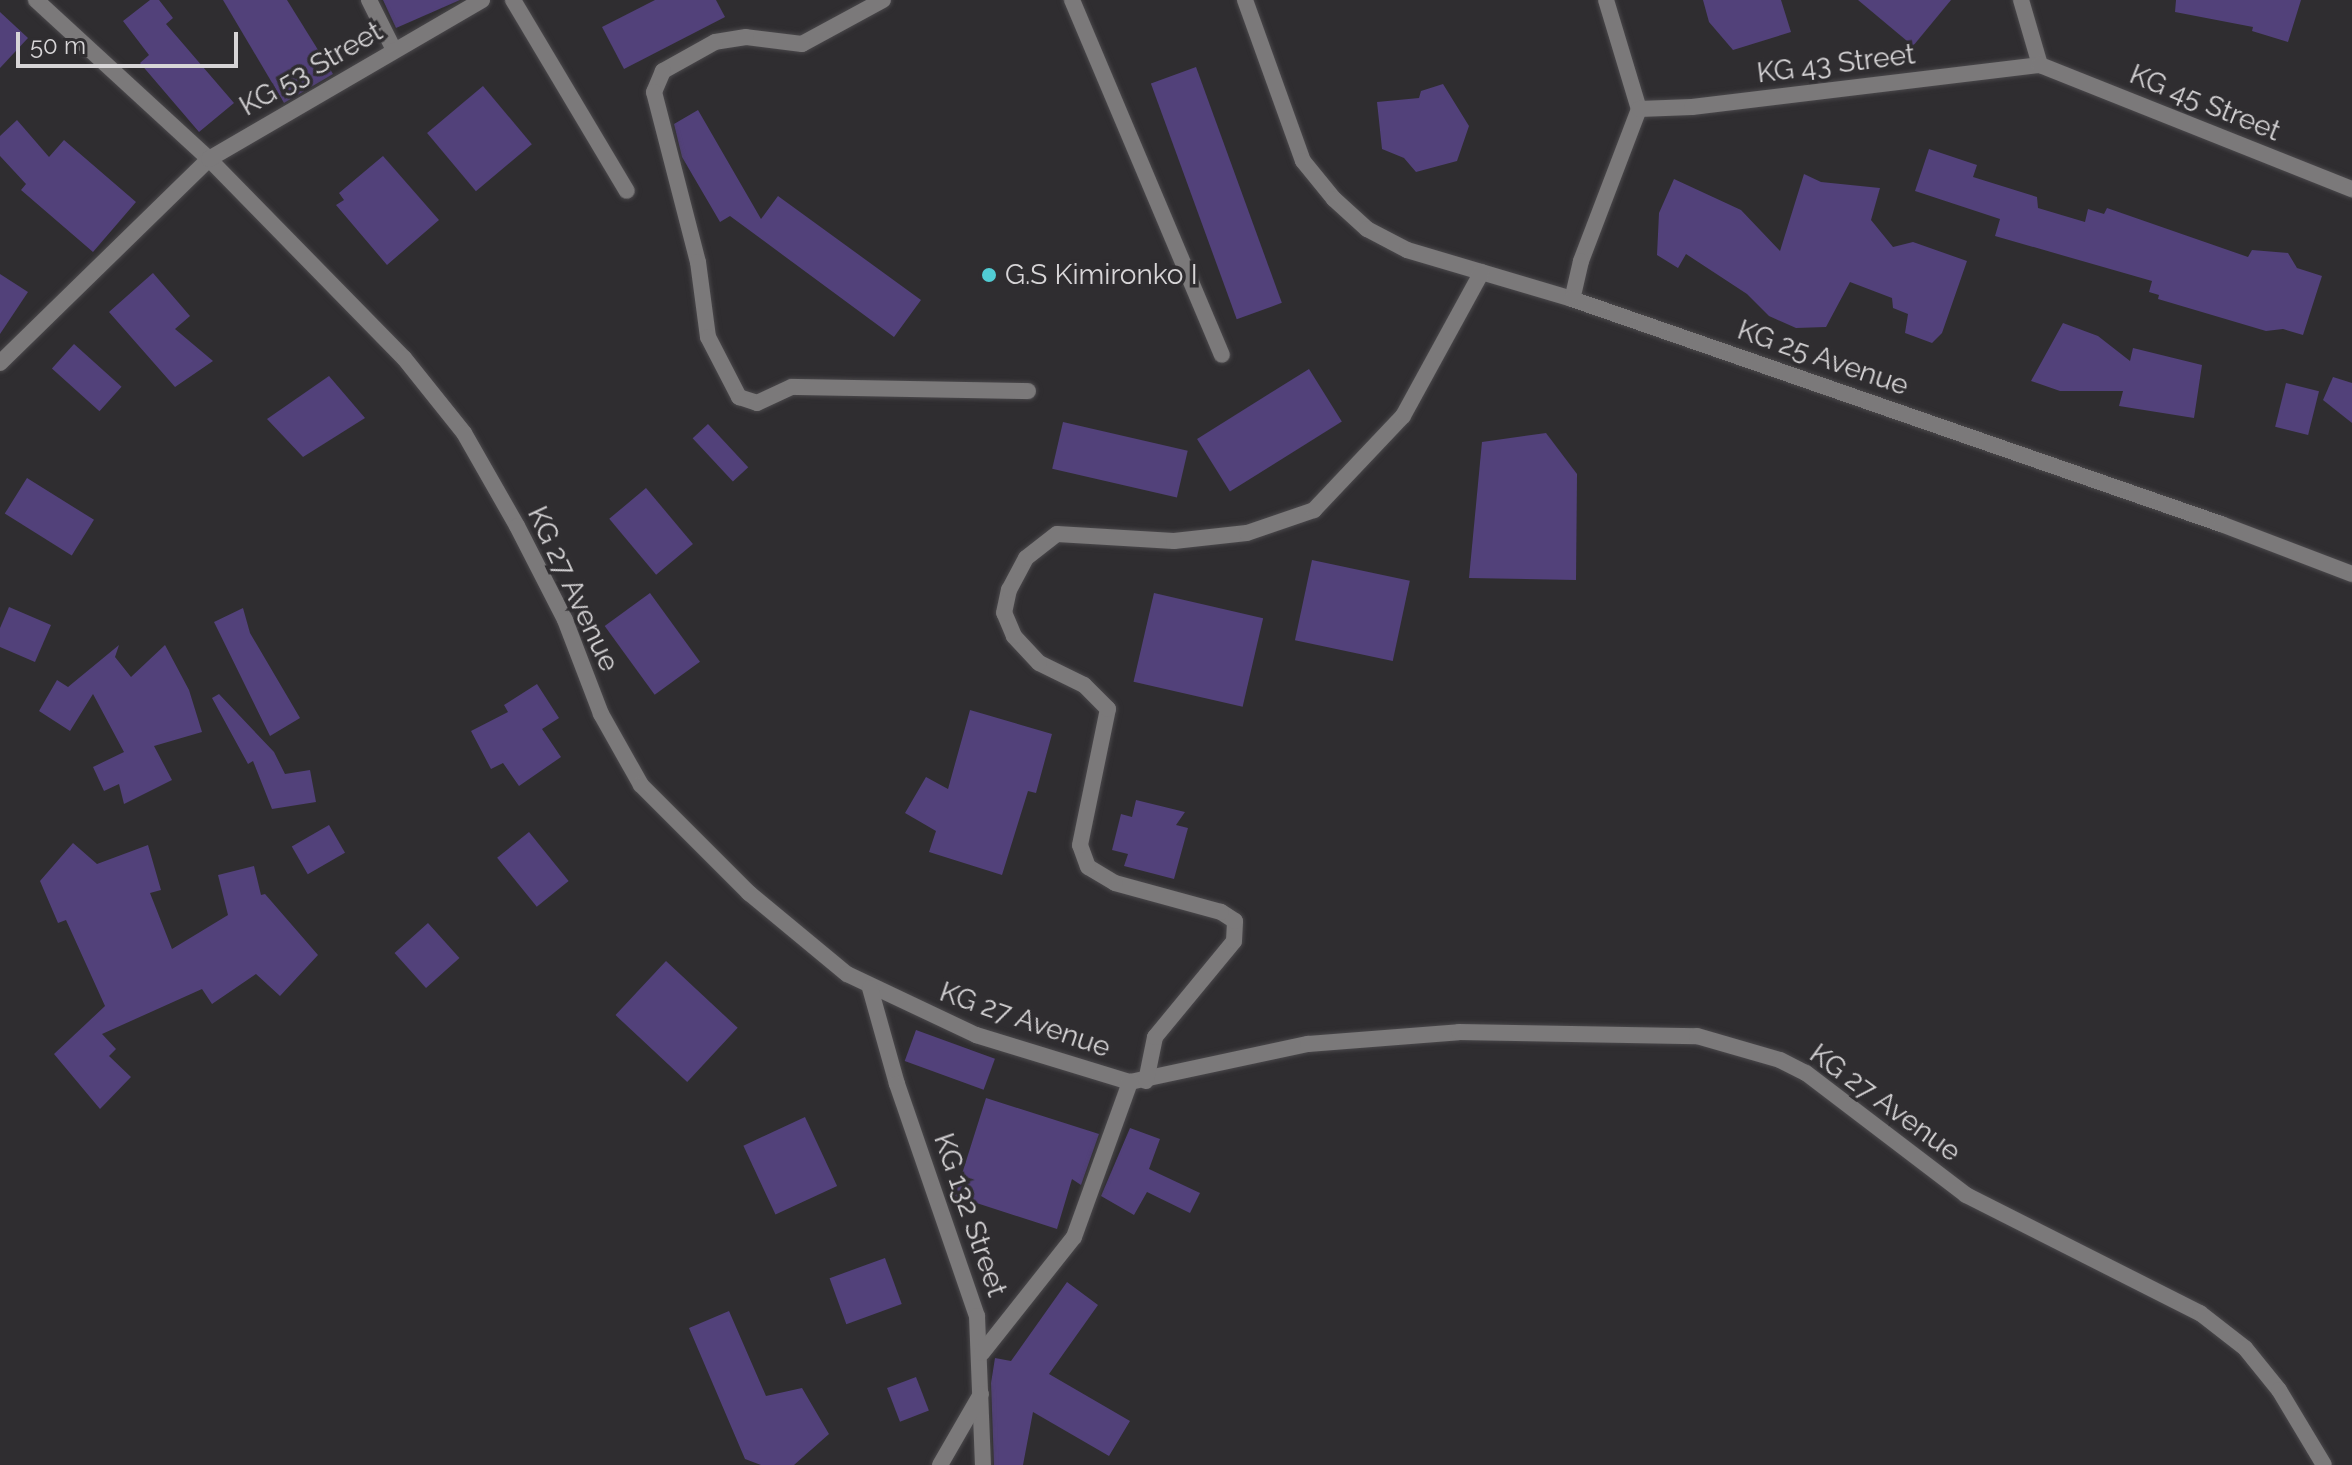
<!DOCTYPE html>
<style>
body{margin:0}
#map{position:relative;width:2352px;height:1465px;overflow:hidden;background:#2f2d30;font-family:Raleway,sans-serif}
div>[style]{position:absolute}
.building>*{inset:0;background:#52417a;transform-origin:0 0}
.roads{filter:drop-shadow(0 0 2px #4a484b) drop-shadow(0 0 2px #4a484b)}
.lane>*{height:16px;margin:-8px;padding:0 8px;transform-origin:8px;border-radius:8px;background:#7b797a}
.street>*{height:16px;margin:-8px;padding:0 8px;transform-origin:8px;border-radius:8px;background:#7b797a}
.dots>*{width:22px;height:22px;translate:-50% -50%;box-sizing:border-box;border:4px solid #2f2d30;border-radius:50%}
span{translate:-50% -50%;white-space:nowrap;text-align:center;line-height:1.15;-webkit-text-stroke:7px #2f2d30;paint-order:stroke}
.street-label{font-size:28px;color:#d7d5d7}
.poi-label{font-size:28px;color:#d7d5d7}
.left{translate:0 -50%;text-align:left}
.scale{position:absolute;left:16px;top:32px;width:222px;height:36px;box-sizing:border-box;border:4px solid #d7d5d7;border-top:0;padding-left:10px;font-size:24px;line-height:28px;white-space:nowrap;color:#d7d5d7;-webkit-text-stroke:6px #2f2d30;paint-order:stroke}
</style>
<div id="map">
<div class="building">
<i style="clip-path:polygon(150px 0,159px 0,173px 18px,166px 24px,234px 103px,199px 132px,140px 63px,149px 55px,123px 21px)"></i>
<i style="clip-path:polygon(223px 0,287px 0,333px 74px,284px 103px)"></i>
<i style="clip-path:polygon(383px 0,460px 0,396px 28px)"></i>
<i style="clip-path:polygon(655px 0,716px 0,725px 17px,624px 69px,602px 27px)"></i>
<i style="clip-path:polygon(1703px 0,1781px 0,1791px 32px,1733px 50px,1709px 22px)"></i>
<i style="clip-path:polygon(1858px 0,1951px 0,1913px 46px)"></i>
<i style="clip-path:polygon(2176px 0,2301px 0,2288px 42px,2252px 31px,2253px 27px,2175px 12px)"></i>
<i style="clip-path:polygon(0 12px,28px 38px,0 68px)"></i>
<i style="left:1196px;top:67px;width:251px;height:48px;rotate:70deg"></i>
<i style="clip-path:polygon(1443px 84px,1469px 126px,1457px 161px,1416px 172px,1404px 158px,1382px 149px,1377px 102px,1419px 98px,1421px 91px)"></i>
<i style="left:483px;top:86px;width:76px;height:73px;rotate:50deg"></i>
<i style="clip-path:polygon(698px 110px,761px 219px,778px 196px,921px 300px,894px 337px,730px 216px,720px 222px,682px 157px,674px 124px)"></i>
<i style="clip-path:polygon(17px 120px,49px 157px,64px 140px,136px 202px,93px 252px,21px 190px,26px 184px,0 156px,0 136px)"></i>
<i style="clip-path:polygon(1929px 149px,1977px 165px,1973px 177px,2037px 197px,2038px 208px,2085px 222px,2088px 209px,2104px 214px,2107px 208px,2248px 257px,2252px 250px,2288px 253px,2297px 268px,2322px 276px,2303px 335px,2283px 329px,2266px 331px,2158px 299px,2159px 295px,2149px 292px,2152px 281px,1995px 236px,2000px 219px,1915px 191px)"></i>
<i style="clip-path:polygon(383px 156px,439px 220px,387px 265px,336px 205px,344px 200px,339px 193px)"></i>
<i style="clip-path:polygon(1804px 174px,1821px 182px,1880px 188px,1871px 220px,1893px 247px,1913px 242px,1967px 261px,1942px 333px,1932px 343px,1905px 333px,1908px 314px,1893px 308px,1892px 298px,1850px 282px,1826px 327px,1796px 328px,1769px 316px,1747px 294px,1686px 254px,1678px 268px,1657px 255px,1659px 213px,1674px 179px,1741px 210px,1780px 251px)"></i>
<i style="clip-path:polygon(153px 273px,190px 316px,175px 329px,213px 361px,175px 387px,109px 312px)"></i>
<i style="clip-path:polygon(0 274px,28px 292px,0 334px)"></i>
<i style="clip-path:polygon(2063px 323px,2098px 336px,2130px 361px,2133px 348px,2202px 365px,2194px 418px,2119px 406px,2123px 391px,2060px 391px,2031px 381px)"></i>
<i style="left:74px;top:344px;width:64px;height:33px;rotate:42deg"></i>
<i style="left:1309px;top:369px;width:62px;height:132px;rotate:58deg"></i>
<i style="clip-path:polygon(329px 376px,365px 418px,303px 457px,267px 419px)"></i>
<i style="clip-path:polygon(2333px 377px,2352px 383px,2352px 423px,2323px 400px)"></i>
<i style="left:2286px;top:383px;width:34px;height:45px;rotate:14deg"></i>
<i style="left:1063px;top:422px;width:128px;height:48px;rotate:13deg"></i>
<i style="left:708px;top:424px;width:59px;height:21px;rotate:47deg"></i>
<i style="clip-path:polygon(1546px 433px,1577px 474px,1576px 580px,1469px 578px,1482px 442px)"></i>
<i style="left:27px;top:478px;width:79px;height:42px;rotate:32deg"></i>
<i style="left:646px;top:488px;width:73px;height:48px;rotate:50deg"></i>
<i style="left:1312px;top:560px;width:100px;height:82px;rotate:12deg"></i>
<i style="left:650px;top:593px;width:85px;height:56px;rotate:54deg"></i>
<i style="left:1154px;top:593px;width:112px;height:91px;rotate:13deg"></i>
<i style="clip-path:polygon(9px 607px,51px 625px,35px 662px,0 647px,0 628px)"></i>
<i style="clip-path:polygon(243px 608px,250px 633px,300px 718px,270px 736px,214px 622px)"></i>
<i style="clip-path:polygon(119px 645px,115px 657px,131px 677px,165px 645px,189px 690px,202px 732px,154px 746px,172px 780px,124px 804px,119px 784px,104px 791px,93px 767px,124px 752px,93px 694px,70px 731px,39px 711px,57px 680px,68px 687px)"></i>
<i style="clip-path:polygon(537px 684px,559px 718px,542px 729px,561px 757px,519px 786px,503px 763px,491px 769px,471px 731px,508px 712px,504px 705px)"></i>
<i style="clip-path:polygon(219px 694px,274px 752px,285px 774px,310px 770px,316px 802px,272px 809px,253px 761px,248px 764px,212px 698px)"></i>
<i style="clip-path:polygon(970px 710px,1052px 734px,1036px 793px,1028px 791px,1002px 875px,929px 852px,936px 831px,905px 813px,926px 777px,948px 789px)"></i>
<i style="clip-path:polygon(1136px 800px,1185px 812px,1176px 825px,1188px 828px,1174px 879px,1124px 866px,1128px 854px,1112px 850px,1121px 814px,1132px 817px)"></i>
<i style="left:329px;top:825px;width:32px;height:43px;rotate:60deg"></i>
<i style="left:529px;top:832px;width:63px;height:41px;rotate:51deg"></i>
<i style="clip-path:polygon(73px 843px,97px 864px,148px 845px,161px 890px,150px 893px,172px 949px,228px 915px,218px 875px,254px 866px,261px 895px,265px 894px,318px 955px,280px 996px,256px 974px,212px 1004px,202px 989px,102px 1034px,116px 1049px,109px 1056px,131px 1077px,100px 1109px,54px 1054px,105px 1006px,66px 920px,58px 923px,40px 881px)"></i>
<i style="left:428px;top:923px;width:47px;height:45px;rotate:48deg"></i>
<i style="left:666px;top:961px;width:98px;height:74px;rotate:43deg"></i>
<i style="left:916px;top:1030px;width:84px;height:33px;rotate:20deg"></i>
<i style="clip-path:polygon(986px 1098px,1099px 1134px,1081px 1185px,1072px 1179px,1057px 1229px,955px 1196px)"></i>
<i style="left:805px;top:1117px;width:76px;height:68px;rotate:65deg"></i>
<i style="clip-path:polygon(1130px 1128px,1160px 1139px,1149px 1169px,1200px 1193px,1190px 1213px,1147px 1192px,1134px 1215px,1101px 1196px)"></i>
<i style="left:885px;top:1258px;width:49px;height:59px;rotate:70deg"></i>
<i style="clip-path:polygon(1067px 1282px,1098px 1305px,1049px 1374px,1130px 1421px,1109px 1456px,1033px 1412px,1023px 1465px,994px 1465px,991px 1383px,995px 1358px,1011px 1361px)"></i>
<i style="clip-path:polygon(729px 1311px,766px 1396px,802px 1388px,829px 1434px,794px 1465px,761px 1465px,745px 1459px,689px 1328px)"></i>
<i style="left:916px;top:1377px;width:36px;height:31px;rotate:69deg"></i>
</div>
<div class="roads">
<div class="lane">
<i style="left:883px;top:0;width:92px;rotate:151.5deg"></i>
<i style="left:802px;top:44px;width:56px;rotate:-172.9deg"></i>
<i style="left:746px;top:37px;width:31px;rotate:171deg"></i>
<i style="left:715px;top:42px;width:60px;rotate:150.9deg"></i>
<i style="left:663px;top:71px;width:23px;rotate:113deg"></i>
<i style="left:654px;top:92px;width:176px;rotate:75.5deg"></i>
<i style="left:698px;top:262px;width:76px;rotate:82.4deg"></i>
<i style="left:708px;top:337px;width:68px;rotate:62.7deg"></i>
<i style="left:739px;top:397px;width:19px;rotate:18deg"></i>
<i style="left:757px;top:403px;width:38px;rotate:-25deg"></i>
<i style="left:792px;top:387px;width:236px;rotate:1deg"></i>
<i style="left:1072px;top:0;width:385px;rotate:67.1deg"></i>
</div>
<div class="street">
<i style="left:36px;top:0;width:235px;rotate:42.6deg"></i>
<i style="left:209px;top:159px;width:279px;rotate:45.6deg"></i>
<i style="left:404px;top:358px;width:96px;rotate:51.3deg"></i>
<i style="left:464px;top:433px;width:107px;rotate:60.3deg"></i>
<i style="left:517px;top:526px;width:106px;rotate:62.9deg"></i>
<i style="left:565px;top:620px;width:101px;rotate:69deg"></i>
<i style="left:601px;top:714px;width:81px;rotate:60.6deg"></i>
<i style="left:641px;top:785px;width:153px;rotate:45deg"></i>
<i style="left:749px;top:893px;width:127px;rotate:39.6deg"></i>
<i style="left:847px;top:974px;width:143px;rotate:25.3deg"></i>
<i style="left:976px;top:1035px;width:161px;rotate:17deg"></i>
<i style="left:1130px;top:1082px;width:182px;rotate:-12.1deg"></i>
<i style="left:1308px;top:1044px;width:151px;rotate:-4.5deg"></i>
<i style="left:1459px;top:1032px;width:238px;rotate:1deg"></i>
<i style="left:1697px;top:1036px;width:86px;rotate:16.1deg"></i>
<i style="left:1780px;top:1060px;width:29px;rotate:27deg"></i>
<i style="left:1806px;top:1073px;width:201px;rotate:37.3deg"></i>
<i style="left:1966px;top:1195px;width:262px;rotate:26.8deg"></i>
<i style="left:2200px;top:1313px;width:57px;rotate:37.9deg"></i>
<i style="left:2245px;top:1348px;width:54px;rotate:51deg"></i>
<i style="left:2279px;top:1390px;width:87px;rotate:59deg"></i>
<i style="left:369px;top:0;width:56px;rotate:63.4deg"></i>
<i style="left:513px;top:0;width:222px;rotate:59.2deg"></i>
<i style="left:1245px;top:0;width:171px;rotate:70.2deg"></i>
<i style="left:1303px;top:161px;width:49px;rotate:50.8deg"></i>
<i style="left:1334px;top:199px;width:45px;rotate:42.3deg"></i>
<i style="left:1367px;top:229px;width:45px;rotate:27.7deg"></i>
<i style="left:1407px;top:250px;width:172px;rotate:16.5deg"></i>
<i style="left:1606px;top:0;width:114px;rotate:73.2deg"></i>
<i style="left:1639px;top:109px;width:163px;rotate:110.9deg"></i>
<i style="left:1581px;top:261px;width:39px;rotate:103deg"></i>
<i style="left:1572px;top:299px;width:687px;rotate:19.12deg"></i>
<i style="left:2221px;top:524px;width:140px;rotate:20.9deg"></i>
<i style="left:2021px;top:0;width:68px;rotate:73.7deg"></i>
<i style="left:1639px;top:109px;width:53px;rotate:-2.2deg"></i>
<i style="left:1692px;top:107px;width:351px;rotate:-6.9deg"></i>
<i style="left:2040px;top:65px;width:336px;rotate:21.7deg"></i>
<i style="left:0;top:363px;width:292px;rotate:-44.3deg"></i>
<i style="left:209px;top:159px;width:316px;rotate:-30.2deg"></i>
<i style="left:870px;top:988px;width:100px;rotate:74.3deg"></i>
<i style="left:897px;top:1084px;width:245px;rotate:71deg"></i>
<i style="left:977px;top:1316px;width:149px;rotate:87.7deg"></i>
<i style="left:1146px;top:1081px;width:45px;rotate:-78.4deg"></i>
<i style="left:1155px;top:1037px;width:124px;rotate:-50.5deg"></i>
<i style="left:1234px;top:941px;width:20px;rotate:-87deg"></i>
<i style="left:1235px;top:921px;width:17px;rotate:-147deg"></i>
<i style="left:1221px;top:912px;width:110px;rotate:-164.7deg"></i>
<i style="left:1115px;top:883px;width:31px;rotate:-149deg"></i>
<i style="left:1088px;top:867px;width:23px;rotate:-110deg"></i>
<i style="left:1080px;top:845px;width:139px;rotate:-78.4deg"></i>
<i style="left:1108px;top:709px;width:34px;rotate:-135deg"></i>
<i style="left:1084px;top:685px;width:50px;rotate:-153.9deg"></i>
<i style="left:1039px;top:663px;width:37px;rotate:-133deg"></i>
<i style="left:1014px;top:636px;width:25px;rotate:-113deg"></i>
<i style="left:1004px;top:613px;width:24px;rotate:-78deg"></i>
<i style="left:1009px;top:590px;width:36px;rotate:-62deg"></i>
<i style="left:1026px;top:558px;width:39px;rotate:-38deg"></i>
<i style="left:1057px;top:534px;width:117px;rotate:3.4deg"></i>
<i style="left:1174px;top:541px;width:73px;rotate:-6.3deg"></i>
<i style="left:1247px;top:533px;width:71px;rotate:-18.9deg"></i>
<i style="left:1314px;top:510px;width:129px;rotate:-46.6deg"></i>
<i style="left:1403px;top:416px;width:164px;rotate:-61.3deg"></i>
<i style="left:982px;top:1353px;width:148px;rotate:-51.6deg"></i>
<i style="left:1074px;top:1237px;width:165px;rotate:-70.1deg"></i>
<i style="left:940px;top:1465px;width:82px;rotate:-60deg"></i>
</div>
</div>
<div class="dots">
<i style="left:989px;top:275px;background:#51ccd4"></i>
</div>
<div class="street-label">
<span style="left:1836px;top:64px;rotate:-7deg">KG 43 Street</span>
<span style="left:311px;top:69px;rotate:-30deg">KG 53 Street</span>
<span style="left:2205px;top:103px;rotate:22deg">KG 45 Street</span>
<span style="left:1823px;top:358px;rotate:19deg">KG 25 Avenue</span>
<span style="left:573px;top:589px;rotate:65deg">KG 27 Avenue</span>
<span style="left:1025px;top:1020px;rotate:19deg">KG 27 Avenue</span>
<span style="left:1885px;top:1103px;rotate:36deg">KG 27 Avenue</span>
<span style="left:970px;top:1215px;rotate:71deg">KG 132 Street</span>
</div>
<div class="poi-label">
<span class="left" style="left:1005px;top:275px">G.S Kimironko I</span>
</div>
<div class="scale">50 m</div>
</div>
